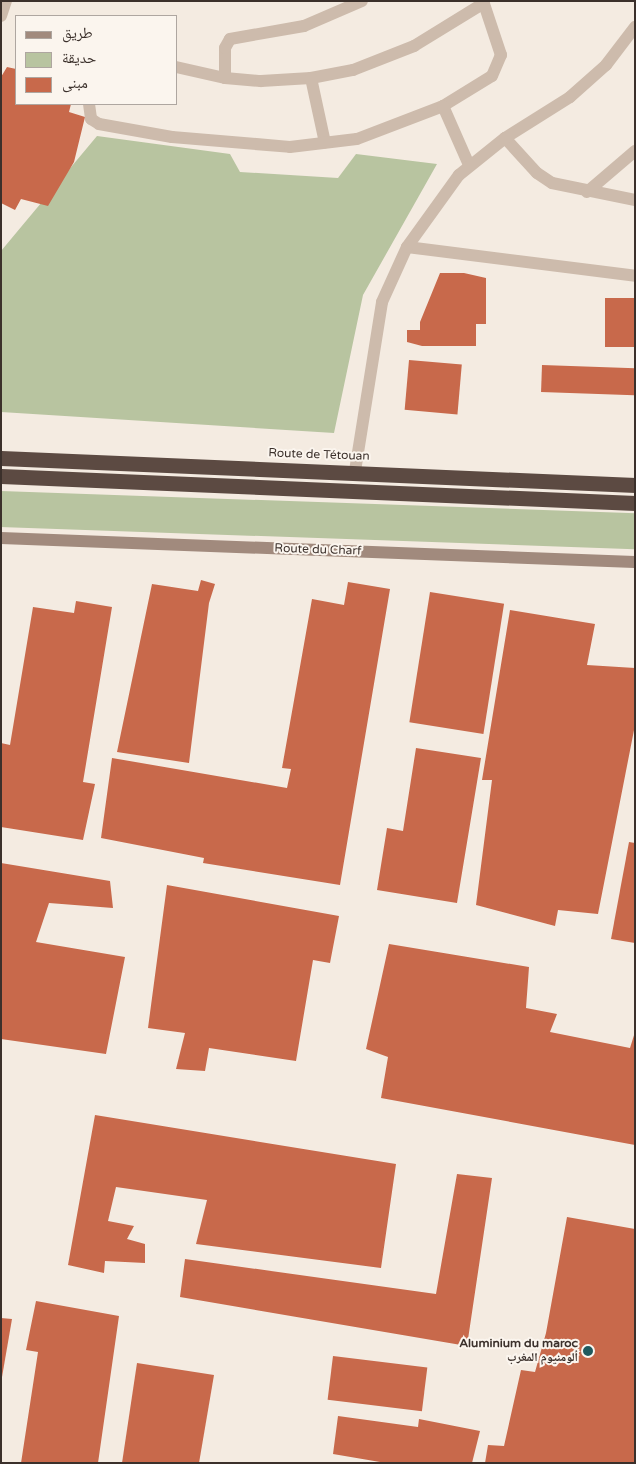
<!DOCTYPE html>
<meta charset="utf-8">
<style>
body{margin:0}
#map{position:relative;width:636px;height:1464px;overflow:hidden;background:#f4ebe1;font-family:"Varela Round","Noto Naskh Arabic",sans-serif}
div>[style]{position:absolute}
.green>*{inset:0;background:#b8c4a0;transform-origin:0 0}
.building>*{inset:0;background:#c8694b;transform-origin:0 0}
.street>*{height:12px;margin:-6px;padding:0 6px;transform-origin:6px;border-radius:6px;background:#cdbbac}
.secondary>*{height:12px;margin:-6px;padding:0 6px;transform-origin:6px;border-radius:6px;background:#a18a7d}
.highway>*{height:15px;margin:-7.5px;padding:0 7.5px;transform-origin:7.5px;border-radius:7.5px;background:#5c4a42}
.dots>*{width:14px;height:14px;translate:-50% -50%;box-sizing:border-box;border:2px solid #fbf5ee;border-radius:50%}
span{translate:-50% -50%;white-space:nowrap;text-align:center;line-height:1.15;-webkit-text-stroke:4px #fbf5ee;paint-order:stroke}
.street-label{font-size:12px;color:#3b302b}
.poi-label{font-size:12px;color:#3b302b;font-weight:700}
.right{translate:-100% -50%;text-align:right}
.frame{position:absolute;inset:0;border:2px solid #3b302b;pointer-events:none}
.legend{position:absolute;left:15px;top:15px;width:162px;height:90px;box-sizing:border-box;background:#fbf5ee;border:1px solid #aea6a0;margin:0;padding:6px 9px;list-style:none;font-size:15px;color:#3b302b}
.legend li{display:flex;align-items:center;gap:10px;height:25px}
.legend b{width:25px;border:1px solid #aea6a0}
</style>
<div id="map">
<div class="green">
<i style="clip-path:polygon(97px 136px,230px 154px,240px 172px,338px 178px,356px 154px,437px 164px,363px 295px,334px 433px,1px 412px,1px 251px)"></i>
<i style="left:1px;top:491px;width:635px;height:36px;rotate:2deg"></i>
</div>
<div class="building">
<i style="clip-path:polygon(7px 67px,16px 69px,16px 104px,71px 104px,69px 112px,85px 117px,74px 162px,48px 206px,21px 199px,15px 210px,1px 203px,1px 77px)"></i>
<i style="clip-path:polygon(440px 273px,464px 273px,486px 278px,486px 324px,476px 324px,476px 346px,422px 346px,407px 342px,407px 330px,420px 330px,420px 322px)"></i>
<i style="left:605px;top:298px;width:30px;height:49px"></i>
<i style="left:409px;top:360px;width:53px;height:50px;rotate:5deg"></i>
<i style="left:542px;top:365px;width:93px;height:27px;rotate:2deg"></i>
<i style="clip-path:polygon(201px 580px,215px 584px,209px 603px,189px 763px,117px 752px,152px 584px,198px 591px)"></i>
<i style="clip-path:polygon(348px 582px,390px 589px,340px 885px,203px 863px,204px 858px,101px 838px,112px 758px,287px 788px,291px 769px,282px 768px,312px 599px,344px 605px)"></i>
<i style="left:430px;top:592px;width:75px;height:132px;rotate:9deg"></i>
<i style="clip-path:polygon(76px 601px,112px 607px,83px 782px,95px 784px,83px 840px,1px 827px,1px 743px,10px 745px,33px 607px,74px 613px)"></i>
<i style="clip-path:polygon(510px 610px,595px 624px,587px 665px,635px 668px,635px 725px,598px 914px,558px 910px,555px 926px,476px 905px,492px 780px,482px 780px)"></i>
<i style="clip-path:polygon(416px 748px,481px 758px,457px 903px,377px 890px,387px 828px,403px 831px)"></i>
<i style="clip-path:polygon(629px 842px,635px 843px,635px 943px,611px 939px)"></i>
<i style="clip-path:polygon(1px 863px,110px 881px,113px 908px,49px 903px,36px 942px,125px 957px,106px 1054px,1px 1039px)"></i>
<i style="clip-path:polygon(167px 885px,339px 916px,330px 963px,313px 960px,296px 1061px,209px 1048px,205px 1071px,176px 1069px,185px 1033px,148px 1028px)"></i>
<i style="clip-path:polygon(389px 944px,529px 967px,526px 1008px,557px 1014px,550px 1032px,630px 1048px,635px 1032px,635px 1145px,381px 1098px,388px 1057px,366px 1049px)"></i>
<i style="clip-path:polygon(95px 1115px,396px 1164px,381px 1268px,196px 1244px,207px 1200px,116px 1187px,108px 1221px,134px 1226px,127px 1239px,145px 1244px,145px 1263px,105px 1261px,104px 1273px,68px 1265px)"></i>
<i style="clip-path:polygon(457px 1174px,492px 1178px,467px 1346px,180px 1297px,185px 1259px,436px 1294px)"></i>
<i style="clip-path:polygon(567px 1217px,635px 1229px,635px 1463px,485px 1463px,488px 1445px,504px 1446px,521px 1370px,535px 1372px,546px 1333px)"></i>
<i style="clip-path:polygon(36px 1301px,119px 1316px,98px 1463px,21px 1463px,38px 1352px,26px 1350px)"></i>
<i style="clip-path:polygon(1px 1318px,12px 1319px,2px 1377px,1px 1377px)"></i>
<i style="left:333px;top:1356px;width:95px;height:44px;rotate:7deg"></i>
<i style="clip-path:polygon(137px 1363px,214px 1375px,199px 1463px,122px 1463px)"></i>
<i style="clip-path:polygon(338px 1416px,418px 1427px,419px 1419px,480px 1431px,472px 1463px,386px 1463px,333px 1454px)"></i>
</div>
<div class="street">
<i style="left:1px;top:16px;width:16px;rotate:-72deg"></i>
<i style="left:176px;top:67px;width:50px;rotate:12.7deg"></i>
<i style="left:225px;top:78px;width:36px;rotate:5deg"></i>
<i style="left:261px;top:81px;width:50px;rotate:-3.4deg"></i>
<i style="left:311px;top:78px;width:43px;rotate:-10.8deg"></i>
<i style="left:353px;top:70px;width:66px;rotate:-21.5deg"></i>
<i style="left:414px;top:46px;width:82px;rotate:-31.6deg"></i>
<i style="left:225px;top:78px;width:30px;rotate:-90deg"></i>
<i style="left:225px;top:48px;width:10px;rotate:-61deg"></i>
<i style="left:230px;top:39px;width:75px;rotate:-10deg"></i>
<i style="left:304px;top:26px;width:63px;rotate:-23.3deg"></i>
<i style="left:311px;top:78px;width:66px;rotate:77.8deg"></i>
<i style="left:89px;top:104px;width:15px;rotate:82deg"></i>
<i style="left:91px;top:119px;width:9px;rotate:32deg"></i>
<i style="left:99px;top:124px;width:74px;rotate:10.1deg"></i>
<i style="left:172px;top:137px;width:118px;rotate:4.8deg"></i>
<i style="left:290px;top:147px;width:67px;rotate:-6.8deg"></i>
<i style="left:357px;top:139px;width:92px;rotate:-21deg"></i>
<i style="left:443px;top:106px;width:57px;rotate:-31.5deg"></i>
<i style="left:492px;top:76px;width:23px;rotate:-67deg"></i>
<i style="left:501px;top:55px;width:57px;rotate:-108.4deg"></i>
<i style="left:443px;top:106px;width:64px;rotate:66.2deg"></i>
<i style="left:505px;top:138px;width:47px;rotate:47.6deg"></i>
<i style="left:537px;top:173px;width:18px;rotate:34deg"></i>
<i style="left:552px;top:183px;width:85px;rotate:11.6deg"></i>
<i style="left:587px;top:192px;width:63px;rotate:-40.5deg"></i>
<i style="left:407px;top:247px;width:230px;rotate:7.2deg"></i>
<i style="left:355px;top:471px;width:171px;rotate:-80.9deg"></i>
<i style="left:382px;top:302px;width:60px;rotate:-65.6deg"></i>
<i style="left:407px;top:247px;width:89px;rotate:-54.2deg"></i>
<i style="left:459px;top:175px;width:59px;rotate:-38.8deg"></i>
<i style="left:505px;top:138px;width:77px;rotate:-32.2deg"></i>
<i style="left:570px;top:97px;width:48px;rotate:-41.6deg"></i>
<i style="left:606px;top:65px;width:48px;rotate:-52.7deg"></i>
</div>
<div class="secondary">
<i style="left:1px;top:538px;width:634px;rotate:2.17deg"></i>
</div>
<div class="highway">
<i style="left:1px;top:458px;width:635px;rotate:2.44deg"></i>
<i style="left:1px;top:476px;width:635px;rotate:2.44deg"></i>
</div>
<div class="dots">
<i style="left:588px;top:1351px;background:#1f5a5e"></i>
</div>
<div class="street-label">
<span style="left:319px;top:455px;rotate:2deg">Route de Tétouan</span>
<span style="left:318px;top:550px;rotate:2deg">Route du Charf</span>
</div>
<div class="poi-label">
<span class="right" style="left:578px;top:1351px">Aluminium du maroc<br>ألومنيوم المغرب</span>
</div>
<div class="frame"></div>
<ul class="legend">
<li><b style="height:6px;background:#a18a7d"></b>طريق</li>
<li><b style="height:14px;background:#b8c4a0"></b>حديقة</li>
<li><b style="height:14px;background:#c8694b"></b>مبنى</li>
</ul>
</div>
